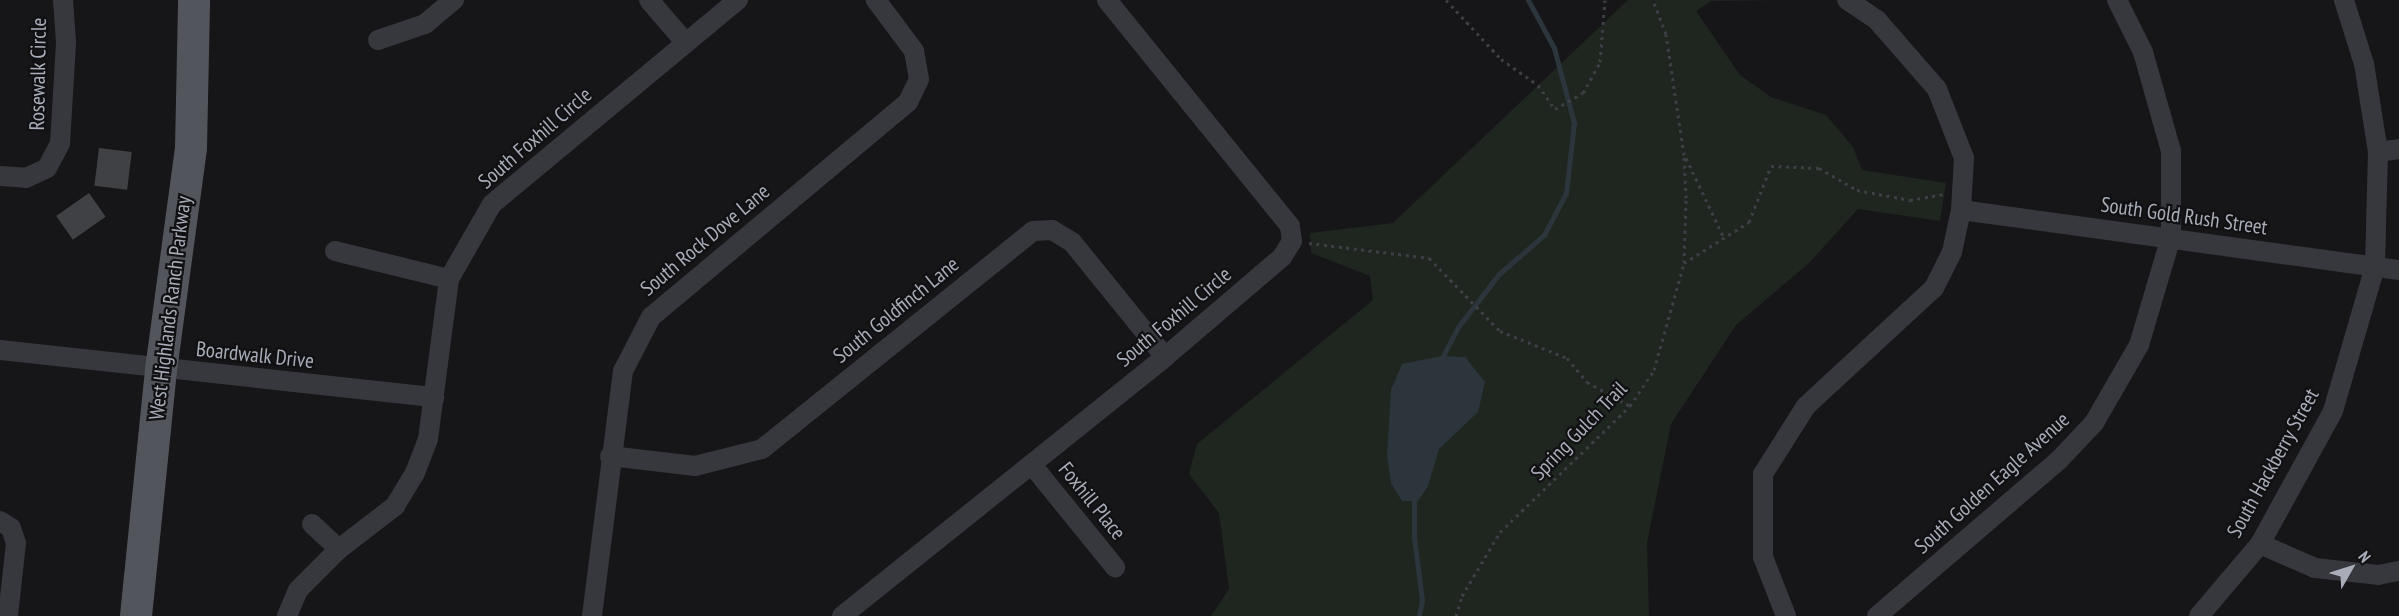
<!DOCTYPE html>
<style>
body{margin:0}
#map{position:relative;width:2399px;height:616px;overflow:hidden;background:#161618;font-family:"PT Sans Narrow",sans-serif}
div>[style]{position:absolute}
.green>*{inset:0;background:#1e261f}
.water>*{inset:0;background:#2c353c}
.stream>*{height:5px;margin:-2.5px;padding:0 2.5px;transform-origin:2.5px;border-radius:2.5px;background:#2c353c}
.building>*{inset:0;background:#404145;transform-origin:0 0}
.path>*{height:3px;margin-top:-1.5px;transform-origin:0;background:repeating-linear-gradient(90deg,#3d3f44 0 3px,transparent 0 7.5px)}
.street>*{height:20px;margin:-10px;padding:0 10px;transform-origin:10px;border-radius:10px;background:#37383d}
.primary>*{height:32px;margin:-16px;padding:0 16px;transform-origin:16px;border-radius:16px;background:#53555c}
span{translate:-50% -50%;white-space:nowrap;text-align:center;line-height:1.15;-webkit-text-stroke:4.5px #111113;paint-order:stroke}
.street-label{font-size:21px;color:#a8adb8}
.north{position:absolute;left:2321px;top:538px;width:60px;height:60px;-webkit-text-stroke:4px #111113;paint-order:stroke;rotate:51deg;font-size:16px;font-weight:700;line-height:24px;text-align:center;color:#a8adb8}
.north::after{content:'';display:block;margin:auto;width:21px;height:27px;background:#a8adb8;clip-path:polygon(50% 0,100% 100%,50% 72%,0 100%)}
</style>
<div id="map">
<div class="green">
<i style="clip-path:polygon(1628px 0,1789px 0,1711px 1px,1696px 11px,1740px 75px,1771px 97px,1826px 115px,1853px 147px,1862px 170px,1946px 183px,1940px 221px,1858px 209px,1809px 263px,1736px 325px,1671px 424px,1647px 543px,1649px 616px,1211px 616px,1229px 589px,1219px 513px,1189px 474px,1197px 444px,1373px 300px,1370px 276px,1311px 253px,1310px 233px,1393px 223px)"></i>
</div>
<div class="water">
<i style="clip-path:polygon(1442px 356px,1465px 357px,1485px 382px,1478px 412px,1439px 449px,1428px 486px,1418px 501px,1402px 501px,1391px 483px,1387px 456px,1391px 390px,1402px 364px)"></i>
</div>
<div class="stream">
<i style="left:1441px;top:360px;width:37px;rotate:-63deg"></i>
<i style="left:1458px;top:327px;width:67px;rotate:-52.3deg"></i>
<i style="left:1499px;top:274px;width:60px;rotate:-40.9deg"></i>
<i style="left:1544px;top:235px;width:47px;rotate:-62.4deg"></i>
<i style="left:1566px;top:193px;width:70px;rotate:-83.5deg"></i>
<i style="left:1574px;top:123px;width:78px;rotate:-104.9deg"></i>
<i style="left:1554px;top:48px;width:55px;rotate:-118.4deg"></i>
<i style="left:1414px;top:496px;width:41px;rotate:90deg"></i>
<i style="left:1414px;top:537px;width:64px;rotate:82.8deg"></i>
<i style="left:1422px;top:600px;width:16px;rotate:101deg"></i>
</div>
<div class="building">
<i style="left:99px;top:148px;width:33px;height:38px;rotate:7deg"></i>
<i style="left:89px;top:193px;width:29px;height:40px;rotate:55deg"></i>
</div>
<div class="path">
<i style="left:1446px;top:0;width:81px;rotate:47deg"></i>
<i style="left:1501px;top:59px;width:45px;rotate:35.1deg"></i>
<i style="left:1538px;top:85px;width:29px;rotate:55deg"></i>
<i style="left:1555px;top:109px;width:32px;rotate:-30deg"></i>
<i style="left:1583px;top:93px;width:35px;rotate:-61deg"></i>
<i style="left:1600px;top:62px;width:62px;rotate:-85.4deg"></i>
<i style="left:1686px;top:158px;width:89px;rotate:64.6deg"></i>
<i style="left:1309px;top:243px;width:121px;rotate:7.1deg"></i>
<i style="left:1429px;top:258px;width:102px;rotate:45.8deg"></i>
<i style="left:1500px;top:331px;width:72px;rotate:21.9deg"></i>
<i style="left:1567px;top:358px;width:31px;rotate:50deg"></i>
<i style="left:1587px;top:382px;width:49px;rotate:29.2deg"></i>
<i style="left:1684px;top:263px;width:77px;rotate:-32.2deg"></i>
<i style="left:1749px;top:222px;width:60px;rotate:-68.6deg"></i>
<i style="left:1771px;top:166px;width:48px;rotate:2.4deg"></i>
<i style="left:1819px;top:168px;width:44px;rotate:30.1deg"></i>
<i style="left:1857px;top:190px;width:54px;rotate:10.7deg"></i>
<i style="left:1910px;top:200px;width:36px;rotate:-10deg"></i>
<i style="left:1456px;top:616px;width:21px;rotate:-73deg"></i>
<i style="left:1462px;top:596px;width:74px;rotate:-59.3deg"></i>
<i style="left:1500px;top:532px;width:181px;rotate:-44.1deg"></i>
<i style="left:1630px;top:406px;width:43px;rotate:-56.3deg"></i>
<i style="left:1654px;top:370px;width:111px;rotate:-74.3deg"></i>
<i style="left:1684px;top:263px;width:65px;rotate:-88.2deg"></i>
<i style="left:1686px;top:198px;width:43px;rotate:-92.7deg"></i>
<i style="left:1684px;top:155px;width:122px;rotate:-98.5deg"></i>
<i style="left:1666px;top:34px;width:36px;rotate:-111deg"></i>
</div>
<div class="street">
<i style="left:649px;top:0;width:55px;rotate:49.4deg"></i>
<i style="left:378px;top:40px;width:50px;rotate:-18.8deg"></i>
<i style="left:425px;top:24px;width:38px;rotate:-40deg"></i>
<i style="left:2378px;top:152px;width:21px;rotate:-8deg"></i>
<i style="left:0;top:176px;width:26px;rotate:4deg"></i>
<i style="left:26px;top:178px;width:23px;rotate:-25deg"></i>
<i style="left:47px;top:168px;width:27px;rotate:-62deg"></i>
<i style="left:60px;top:144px;width:102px;rotate:-86.6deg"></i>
<i style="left:66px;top:42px;width:42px;rotate:-94.1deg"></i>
<i style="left:1961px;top:210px;width:442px;rotate:7.8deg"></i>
<i style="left:335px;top:251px;width:117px;rotate:13.8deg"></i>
<i style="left:0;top:350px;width:437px;rotate:6.2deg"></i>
<i style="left:610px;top:456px;width:86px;rotate:6.7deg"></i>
<i style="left:695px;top:466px;width:69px;rotate:-14.2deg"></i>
<i style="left:762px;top:449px;width:348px;rotate:-38.8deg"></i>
<i style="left:1033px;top:231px;width:19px;rotate:-3deg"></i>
<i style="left:1052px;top:230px;width:23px;rotate:31deg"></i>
<i style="left:1072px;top:242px;width:148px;rotate:51deg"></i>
<i style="left:1032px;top:465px;width:132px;rotate:50.9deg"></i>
<i style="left:0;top:521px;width:13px;rotate:32deg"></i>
<i style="left:11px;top:528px;width:16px;rotate:72deg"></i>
<i style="left:16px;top:543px;width:73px;rotate:96.3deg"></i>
<i style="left:312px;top:524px;width:37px;rotate:43deg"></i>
<i style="left:2260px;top:544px;width:60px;rotate:23.6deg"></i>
<i style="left:2315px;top:568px;width:63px;rotate:6.3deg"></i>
<i style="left:2378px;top:575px;width:21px;rotate:-11deg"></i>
<i style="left:287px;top:616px;width:28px;rotate:-67deg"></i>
<i style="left:298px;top:590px;width:58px;rotate:-45deg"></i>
<i style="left:339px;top:549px;width:71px;rotate:-37.5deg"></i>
<i style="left:395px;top:506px;width:39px;rotate:-59deg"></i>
<i style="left:415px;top:473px;width:36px;rotate:-69deg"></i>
<i style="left:428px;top:439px;width:161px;rotate:-82.5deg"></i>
<i style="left:449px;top:279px;width:86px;rotate:-60.2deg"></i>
<i style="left:492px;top:204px;width:320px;rotate:-39.7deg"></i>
<i style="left:592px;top:616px;width:247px;rotate:-82.8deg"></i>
<i style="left:623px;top:371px;width:61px;rotate:-62.6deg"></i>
<i style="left:651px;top:317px;width:335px;rotate:-39.9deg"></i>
<i style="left:908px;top:102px;width:25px;rotate:-64deg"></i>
<i style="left:919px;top:79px;width:28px;rotate:-100deg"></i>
<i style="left:914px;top:51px;width:64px;rotate:-126.7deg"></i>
<i style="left:842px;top:616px;width:414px;rotate:-38.7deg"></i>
<i style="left:1165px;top:357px;width:154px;rotate:-40.5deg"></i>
<i style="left:1282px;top:257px;width:19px;rotate:-58deg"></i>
<i style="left:1292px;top:241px;width:15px;rotate:-98deg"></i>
<i style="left:1290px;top:226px;width:291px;rotate:-129deg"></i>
<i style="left:1786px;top:616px;width:63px;rotate:-111.3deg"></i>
<i style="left:1763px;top:557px;width:83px;rotate:-90deg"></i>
<i style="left:1763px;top:474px;width:80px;rotate:-57.7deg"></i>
<i style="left:1806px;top:406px;width:174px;rotate:-42.7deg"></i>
<i style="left:1934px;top:288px;width:40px;rotate:-63.4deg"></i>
<i style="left:1952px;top:252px;width:43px;rotate:-77.9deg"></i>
<i style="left:1961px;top:210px;width:52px;rotate:-86.7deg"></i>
<i style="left:1964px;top:158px;width:74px;rotate:-111.4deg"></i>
<i style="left:1937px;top:89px;width:91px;rotate:-131deg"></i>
<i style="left:1877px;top:20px;width:36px;rotate:-146deg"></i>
<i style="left:1877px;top:616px;width:240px;rotate:-40.6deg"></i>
<i style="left:2059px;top:460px;width:51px;rotate:-46.6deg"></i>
<i style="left:2094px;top:423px;width:90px;rotate:-60deg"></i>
<i style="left:2139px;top:345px;width:113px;rotate:-73.5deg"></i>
<i style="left:2171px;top:237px;width:86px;rotate:-90deg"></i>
<i style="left:2171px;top:151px;width:103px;rotate:-105.8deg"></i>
<i style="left:2143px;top:52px;width:58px;rotate:-116.6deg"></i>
<i style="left:2199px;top:616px;width:94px;rotate:-49.7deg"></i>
<i style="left:2260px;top:544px;width:152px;rotate:-61.2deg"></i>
<i style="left:2333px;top:411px;width:151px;rotate:-73.8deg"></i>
<i style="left:2375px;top:266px;width:114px;rotate:-88.5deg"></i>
<i style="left:2378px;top:152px;width:89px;rotate:-99deg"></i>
<i style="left:2364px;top:64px;width:67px;rotate:-107.4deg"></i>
</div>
<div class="primary">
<i style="left:136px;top:616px;width:247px;rotate:-84.2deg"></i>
<i style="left:161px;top:370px;width:224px;rotate:-82.3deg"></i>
<i style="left:191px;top:148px;width:148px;rotate:-88.8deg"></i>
</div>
<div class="street-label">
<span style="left:38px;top:74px;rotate:-89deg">Rosewalk Circle</span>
<span style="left:535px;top:138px;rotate:-41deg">South Foxhill Circle</span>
<span style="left:2184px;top:216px;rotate:8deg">South Gold Rush Street</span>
<span style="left:705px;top:240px;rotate:-40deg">South Rock Dove Lane</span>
<span style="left:170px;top:308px;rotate:-83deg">West Highlands Ranch Parkway</span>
<span style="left:896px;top:310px;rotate:-39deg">South Goldfinch Lane</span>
<span style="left:1174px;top:317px;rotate:-40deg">South Foxhill Circle</span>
<span style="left:255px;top:355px;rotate:6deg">Boardwalk Drive</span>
<span style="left:1579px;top:431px;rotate:-46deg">Spring Gulch Trail</span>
<span style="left:2273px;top:463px;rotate:-61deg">South Hackberry Street</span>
<span style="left:1992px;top:483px;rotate:-42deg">South Golden Eagle Avenue</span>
<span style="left:1092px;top:501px;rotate:51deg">Foxhill Place</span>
</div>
<div class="north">N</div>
</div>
